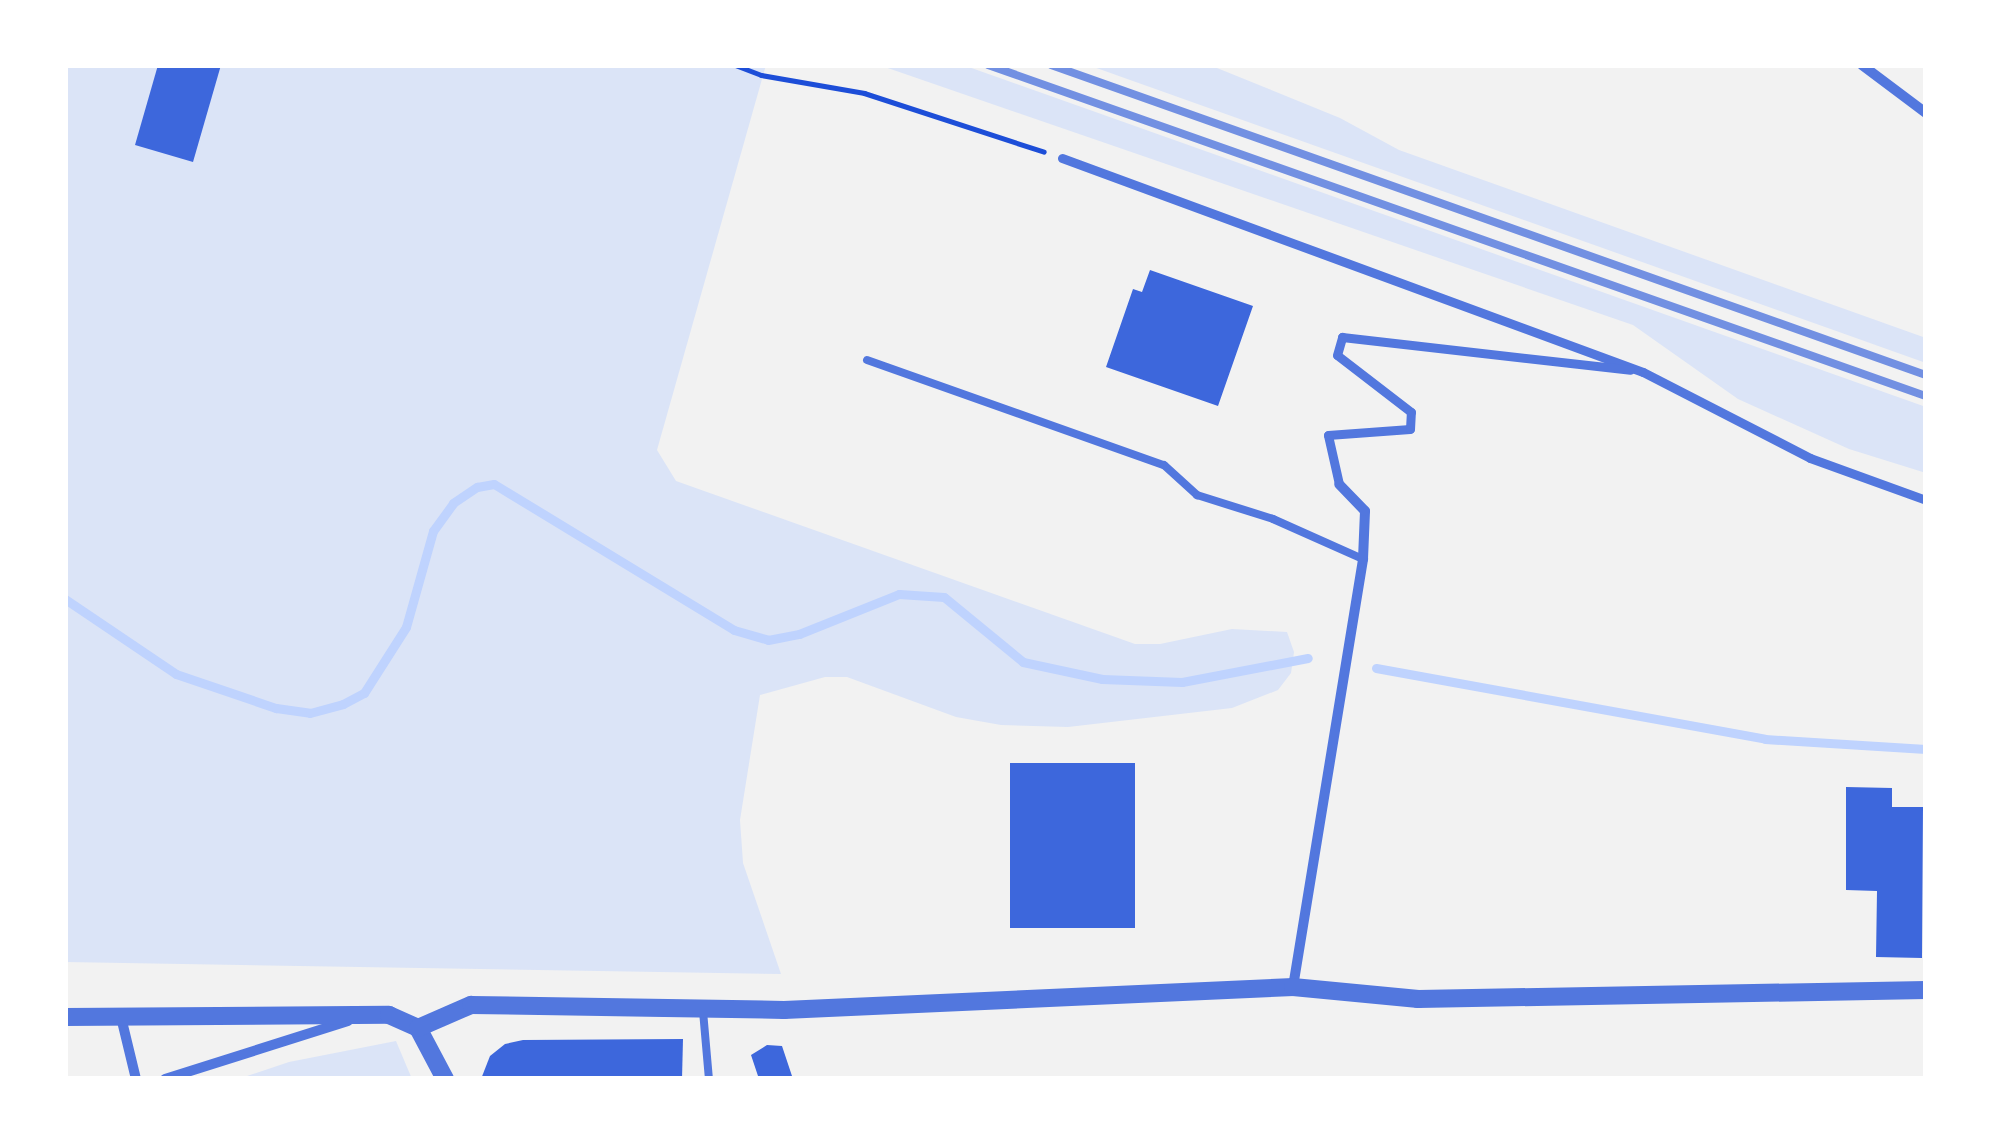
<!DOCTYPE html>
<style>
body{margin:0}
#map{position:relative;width:1991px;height:1144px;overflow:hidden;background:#f2f2f2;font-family:Montserrat,sans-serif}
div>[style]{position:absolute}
.green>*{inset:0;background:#dbe4f7}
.stream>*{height:9px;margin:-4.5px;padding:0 4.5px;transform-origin:4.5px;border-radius:4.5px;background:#bfd3fe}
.building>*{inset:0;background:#3d67dc;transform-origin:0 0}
.path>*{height:5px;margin:-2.5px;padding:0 2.5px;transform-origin:2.5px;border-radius:2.5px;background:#1d4ed8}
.service>*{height:8px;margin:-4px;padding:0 4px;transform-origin:4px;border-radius:4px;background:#5277de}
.pedestrian>*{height:9px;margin:-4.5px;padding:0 4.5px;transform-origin:4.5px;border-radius:4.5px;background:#5277de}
.minor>*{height:10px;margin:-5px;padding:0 5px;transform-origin:5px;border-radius:5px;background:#5277de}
.tertiary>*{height:18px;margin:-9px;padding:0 9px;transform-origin:9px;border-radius:9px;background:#5277de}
.rail>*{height:8px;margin:-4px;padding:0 4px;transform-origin:4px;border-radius:4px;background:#7290e2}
span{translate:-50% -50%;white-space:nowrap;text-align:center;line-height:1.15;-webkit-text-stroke:10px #fff;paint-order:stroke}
.frame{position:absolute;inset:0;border:68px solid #fff;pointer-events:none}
</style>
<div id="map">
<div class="green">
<i style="clip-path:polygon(65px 65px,766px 65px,657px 450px,676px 481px,1135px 644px,1160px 644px,1232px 629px,1287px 632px,1294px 652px,1291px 673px,1278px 690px,1232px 708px,1068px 727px,1001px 725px,956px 717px,847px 677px,825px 677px,760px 695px,740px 820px,743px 863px,781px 974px,65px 962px)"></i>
<i style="clip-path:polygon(879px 65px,963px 65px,1926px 407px,1926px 473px,1849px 449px,1738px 399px,1633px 325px)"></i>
<i style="clip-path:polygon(1088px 65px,1217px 68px,1340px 118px,1399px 150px,1926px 338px,1926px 363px)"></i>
<i style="clip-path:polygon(396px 1041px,412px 1079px,238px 1079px,289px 1062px)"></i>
</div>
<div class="stream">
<i style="left:65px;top:599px;width:134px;rotate:34deg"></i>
<i style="left:176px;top:674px;width:106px;rotate:18.8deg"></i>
<i style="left:276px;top:708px;width:34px;rotate:8deg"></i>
<i style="left:310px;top:713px;width:34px;rotate:-15deg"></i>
<i style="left:343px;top:704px;width:24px;rotate:-28deg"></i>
<i style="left:364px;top:693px;width:78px;rotate:-57.5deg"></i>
<i style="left:406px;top:627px;width:100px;rotate:-74.3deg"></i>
<i style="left:433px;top:531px;width:34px;rotate:-54deg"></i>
<i style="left:453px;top:503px;width:29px;rotate:-34deg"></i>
<i style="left:477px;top:487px;width:17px;rotate:-10deg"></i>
<i style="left:494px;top:484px;width:281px;rotate:31.3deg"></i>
<i style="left:734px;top:630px;width:35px;rotate:16deg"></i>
<i style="left:768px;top:640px;width:32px;rotate:-11deg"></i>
<i style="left:799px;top:634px;width:108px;rotate:-21.8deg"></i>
<i style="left:899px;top:594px;width:45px;rotate:3.8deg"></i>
<i style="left:944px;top:597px;width:102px;rotate:39.4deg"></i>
<i style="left:1023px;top:662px;width:81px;rotate:12.1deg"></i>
<i style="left:1102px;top:679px;width:80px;rotate:2.1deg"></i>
<i style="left:1182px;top:682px;width:128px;rotate:-10.8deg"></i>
<i style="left:1376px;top:668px;width:395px;rotate:10.3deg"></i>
<i style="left:1765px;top:739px;width:161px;rotate:3.6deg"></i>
</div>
<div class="building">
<i style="clip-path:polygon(158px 65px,221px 65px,193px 162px,135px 145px)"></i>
<i style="clip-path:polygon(1150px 270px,1253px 306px,1218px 406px,1106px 367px,1133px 289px,1142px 292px)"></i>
<i style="left:1135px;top:763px;width:165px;height:125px;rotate:90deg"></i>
<i style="clip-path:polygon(1846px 787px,1892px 788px,1892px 807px,1923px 807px,1922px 958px,1876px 957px,1877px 891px,1846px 890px)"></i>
<i style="clip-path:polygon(683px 1039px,682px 1079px,481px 1079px,490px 1056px,505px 1044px,523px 1040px)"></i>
<i style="clip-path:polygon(767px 1045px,782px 1046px,793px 1079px,759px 1079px,751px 1055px)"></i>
</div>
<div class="path">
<i style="left:735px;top:65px;width:28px;rotate:21deg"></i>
<i style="left:761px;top:75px;width:105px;rotate:9.9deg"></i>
<i style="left:864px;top:93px;width:189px;rotate:18.1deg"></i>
</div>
<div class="service">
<i style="left:867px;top:360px;width:315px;rotate:19.5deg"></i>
<i style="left:1164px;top:465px;width:45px;rotate:42.3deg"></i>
<i style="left:1197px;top:495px;width:80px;rotate:17.5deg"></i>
<i style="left:1273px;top:519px;width:98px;rotate:24deg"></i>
<i style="left:703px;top:1011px;width:68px;rotate:85deg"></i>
</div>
<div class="pedestrian">
<i style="left:1062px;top:158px;width:619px;rotate:20.22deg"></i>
<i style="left:1643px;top:372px;width:188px;rotate:27.2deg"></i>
<i style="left:1810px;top:458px;width:123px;rotate:19.9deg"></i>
<i style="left:1339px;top:484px;width:50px;rotate:-102.7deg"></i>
<i style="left:1328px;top:435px;width:82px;rotate:-4.2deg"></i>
<i style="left:1410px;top:429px;width:17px;rotate:-87deg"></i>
<i style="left:1411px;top:412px;width:93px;rotate:-142.4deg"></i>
<i style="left:1337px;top:355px;width:19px;rotate:-74deg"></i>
<i style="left:1342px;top:337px;width:290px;rotate:6.5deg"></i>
</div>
<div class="minor">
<i style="left:1862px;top:65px;width:80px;rotate:36.9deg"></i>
<i style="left:1293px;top:987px;width:434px;rotate:-80.7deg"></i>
<i style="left:1363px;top:559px;width:48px;rotate:-87.6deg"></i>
<i style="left:1365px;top:511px;width:37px;rotate:-134deg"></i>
<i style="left:121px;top:1017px;width:64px;rotate:76.4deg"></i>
<i style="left:165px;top:1079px;width:192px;rotate:-17.6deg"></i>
</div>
<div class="tertiary">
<i style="left:65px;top:1017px;width:324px;rotate:-0.4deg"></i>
<i style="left:389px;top:1015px;width:32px;rotate:24deg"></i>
<i style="left:418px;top:1028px;width:58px;rotate:62.1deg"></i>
<i style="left:418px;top:1028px;width:58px;rotate:-23.5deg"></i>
<i style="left:471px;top:1005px;width:313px;rotate:0.9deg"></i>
<i style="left:784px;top:1010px;width:510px;rotate:-2.59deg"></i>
<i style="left:1293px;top:987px;width:126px;rotate:5.5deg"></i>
<i style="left:1418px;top:999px;width:508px;rotate:-1.01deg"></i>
</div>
<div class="rail">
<i style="left:988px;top:65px;width:995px;rotate:19.44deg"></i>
<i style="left:1051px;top:65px;width:928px;rotate:19.51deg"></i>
</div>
<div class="frame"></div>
</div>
